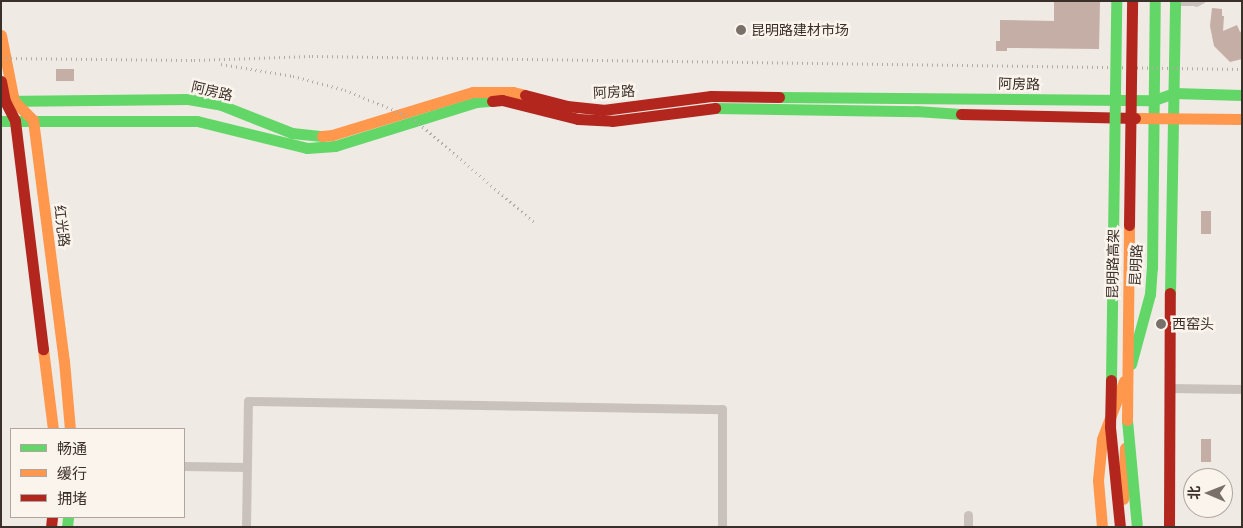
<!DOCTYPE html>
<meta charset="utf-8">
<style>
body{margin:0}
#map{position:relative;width:1243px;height:528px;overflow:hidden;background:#efeae4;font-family:Manrope,"Noto Sans SC",sans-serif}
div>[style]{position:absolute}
.building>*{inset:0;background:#c4aea5;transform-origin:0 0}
.lane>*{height:4.5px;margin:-2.25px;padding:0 2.25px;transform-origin:2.25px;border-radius:2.25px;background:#c9c2bc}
.street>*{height:9px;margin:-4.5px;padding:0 4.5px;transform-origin:4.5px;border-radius:4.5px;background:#c9c2bc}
.fast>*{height:11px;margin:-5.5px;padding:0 5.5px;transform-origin:5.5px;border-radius:5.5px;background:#63d668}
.slow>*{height:11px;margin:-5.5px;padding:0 5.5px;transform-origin:5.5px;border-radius:5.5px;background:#ff974d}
.jam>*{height:11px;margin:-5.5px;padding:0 5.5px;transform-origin:5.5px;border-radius:5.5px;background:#b3261e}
.rail>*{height:3px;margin-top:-1.5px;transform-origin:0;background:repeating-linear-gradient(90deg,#b1aba6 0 1px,transparent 0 5px)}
.fast-bridge>*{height:11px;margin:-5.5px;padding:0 5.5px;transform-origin:5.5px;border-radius:5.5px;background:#63d668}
.slow-bridge>*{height:11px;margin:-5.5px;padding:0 5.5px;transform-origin:5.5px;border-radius:5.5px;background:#ff974d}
.jam-bridge>*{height:11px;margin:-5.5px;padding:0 5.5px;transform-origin:5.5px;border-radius:5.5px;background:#b3261e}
.dots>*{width:14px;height:14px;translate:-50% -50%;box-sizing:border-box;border:2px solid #fbf4ec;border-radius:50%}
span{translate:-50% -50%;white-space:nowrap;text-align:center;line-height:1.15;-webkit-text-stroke:5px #fbf4ec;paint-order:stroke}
.poi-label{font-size:14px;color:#3a2f29}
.left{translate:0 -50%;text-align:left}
.street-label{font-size:14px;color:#3a2f29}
.frame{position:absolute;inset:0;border:2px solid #3a2f29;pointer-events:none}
.legend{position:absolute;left:10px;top:428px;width:175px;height:90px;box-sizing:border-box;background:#fbf4ec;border:1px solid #aea59e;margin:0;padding:6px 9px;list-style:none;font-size:15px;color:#3a2f29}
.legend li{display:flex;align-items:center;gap:10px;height:25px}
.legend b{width:25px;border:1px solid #aea59e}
.north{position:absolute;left:1183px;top:468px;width:50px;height:50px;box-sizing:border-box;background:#fbf4ec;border:1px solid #aea59e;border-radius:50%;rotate:271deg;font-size:14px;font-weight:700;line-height:20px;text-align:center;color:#3a2f29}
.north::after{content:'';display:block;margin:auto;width:18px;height:22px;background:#79706a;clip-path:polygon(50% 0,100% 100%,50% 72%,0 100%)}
</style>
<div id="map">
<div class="building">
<i style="clip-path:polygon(1054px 1px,1100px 1px,1099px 49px,1007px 48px,1007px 51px,996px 51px,996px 41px,1000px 41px,1000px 20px,1054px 21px)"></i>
<i style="clip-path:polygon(1212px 8px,1222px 9px,1222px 16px,1224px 16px,1223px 31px,1237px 25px,1240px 32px,1242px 31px,1242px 59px,1230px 62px,1214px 46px,1210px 26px)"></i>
<i style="left:74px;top:69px;width:12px;height:18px;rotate:90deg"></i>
<i style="left:1201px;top:211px;width:10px;height:23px"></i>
<i style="left:1201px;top:439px;width:10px;height:23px"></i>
</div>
<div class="lane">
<i style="left:1177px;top:4px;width:19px"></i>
<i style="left:1196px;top:4px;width:7px;rotate:-27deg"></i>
</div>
<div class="street">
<i style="left:1169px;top:388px;width:73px;rotate:0.8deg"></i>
<i style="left:184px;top:466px;width:63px;rotate:0.9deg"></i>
<i style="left:246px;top:527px;width:126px;rotate:-89.1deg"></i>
<i style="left:248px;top:401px;width:474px;rotate:1deg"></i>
<i style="left:722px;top:409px;width:118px;rotate:90deg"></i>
<i style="left:968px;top:527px;width:12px;rotate:-90deg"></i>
</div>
<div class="fast">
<i style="left:779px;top:97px;width:375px;rotate:0.5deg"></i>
<i style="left:1154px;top:100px;width:21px;rotate:-19deg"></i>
<i style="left:1174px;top:93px;width:68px;rotate:1.7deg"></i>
<i style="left:1px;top:101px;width:187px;rotate:-0.6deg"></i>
<i style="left:188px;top:99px;width:34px;rotate:10deg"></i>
<i style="left:221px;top:105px;width:76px;rotate:21.5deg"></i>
<i style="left:292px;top:133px;width:30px;rotate:6deg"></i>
<i style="left:715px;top:108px;width:201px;rotate:0.9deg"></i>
<i style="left:916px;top:111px;width:45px;rotate:3.8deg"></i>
<i style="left:1px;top:121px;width:196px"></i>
<i style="left:197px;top:121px;width:113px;rotate:13.8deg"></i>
<i style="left:307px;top:148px;width:28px;rotate:-4deg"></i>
<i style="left:335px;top:146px;width:148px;rotate:-17.3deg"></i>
<i style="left:476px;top:102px;width:16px;rotate:-4deg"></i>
<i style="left:1170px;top:293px;width:292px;rotate:-89deg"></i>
<i style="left:1131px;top:364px;width:73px;rotate:-74.8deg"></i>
<i style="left:1150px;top:294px;width:26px;rotate:-86deg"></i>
<i style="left:1152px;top:268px;width:267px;rotate:-89.4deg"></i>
<i style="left:67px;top:527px;width:10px;rotate:-84deg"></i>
</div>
<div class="slow">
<i style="left:1px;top:35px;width:67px;rotate:78.9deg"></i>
<i style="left:14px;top:101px;width:27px;rotate:45deg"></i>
<i style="left:33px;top:120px;width:243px;rotate:82.7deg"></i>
<i style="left:64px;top:361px;width:68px;rotate:85deg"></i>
<i style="left:1135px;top:118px;width:107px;rotate:0.5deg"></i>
<i style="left:322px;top:136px;width:10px;rotate:-6deg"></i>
<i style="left:332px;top:135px;width:147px;rotate:-17deg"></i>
<i style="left:473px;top:92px;width:40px"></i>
<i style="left:513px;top:92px;width:12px;rotate:14deg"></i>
<i style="left:43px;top:349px;width:81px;rotate:82.9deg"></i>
<i style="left:1123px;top:499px;width:51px;rotate:-87.8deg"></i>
<i style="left:1102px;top:527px;width:47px;rotate:-94.9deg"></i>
<i style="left:1098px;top:480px;width:41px;rotate:-84.4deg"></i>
<i style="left:1102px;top:439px;width:62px;rotate:-69.2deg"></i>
</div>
<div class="jam">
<i style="left:1px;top:81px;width:20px;rotate:79deg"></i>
<i style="left:5px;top:101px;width:22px;rotate:63deg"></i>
<i style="left:15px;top:121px;width:230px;rotate:83deg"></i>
<i style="left:525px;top:95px;width:43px;rotate:14.7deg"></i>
<i style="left:567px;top:106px;width:36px;rotate:6deg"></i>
<i style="left:603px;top:110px;width:109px;rotate:-7.4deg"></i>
<i style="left:711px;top:96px;width:68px;rotate:0.8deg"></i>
<i style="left:492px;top:101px;width:10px;rotate:-6deg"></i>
<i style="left:502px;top:100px;width:78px;rotate:14deg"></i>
<i style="left:578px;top:119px;width:34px;rotate:3deg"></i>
<i style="left:612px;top:121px;width:104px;rotate:-7.2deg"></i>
<i style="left:961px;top:114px;width:174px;rotate:1.3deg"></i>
<i style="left:51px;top:527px;width:10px;rotate:-84deg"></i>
<i style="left:1169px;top:527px;width:234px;rotate:-89.8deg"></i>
</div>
<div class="rail">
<i style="left:1px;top:58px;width:193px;rotate:0.6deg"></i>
<i style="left:194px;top:60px;width:118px;rotate:-1.9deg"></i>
<i style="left:312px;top:56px;width:930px;rotate:0.8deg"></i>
<i style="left:221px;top:64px;width:73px;rotate:9.5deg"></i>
<i style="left:293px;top:76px;width:54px;rotate:15.1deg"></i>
<i style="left:345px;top:90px;width:61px;rotate:22.3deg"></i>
<i style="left:401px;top:113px;width:16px;rotate:27deg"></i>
<i style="left:415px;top:120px;width:158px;rotate:40.6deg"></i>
</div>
<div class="fast-bridge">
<i style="left:1111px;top:380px;width:379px;rotate:-89.2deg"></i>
<i style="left:1127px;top:420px;width:107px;rotate:84.7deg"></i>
</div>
<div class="slow-bridge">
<i style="left:1127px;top:420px;width:195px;rotate:-89.4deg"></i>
</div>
<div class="jam-bridge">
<i style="left:1129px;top:225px;width:224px;rotate:-89.2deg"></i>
<i style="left:1111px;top:380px;width:47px;rotate:91.2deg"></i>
<i style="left:1110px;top:427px;width:100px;rotate:84.3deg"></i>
</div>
<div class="dots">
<i style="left:741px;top:30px;background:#79706a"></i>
<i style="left:1161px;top:324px;background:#79706a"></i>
</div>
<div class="poi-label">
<span class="left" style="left:751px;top:30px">昆明路建材市场</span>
<span class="left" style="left:1172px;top:324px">西窑头</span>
</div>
<div class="street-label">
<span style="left:1019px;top:84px;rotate:1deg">阿房路</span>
<span style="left:212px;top:91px;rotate:13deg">阿房路</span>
<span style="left:614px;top:92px;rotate:-3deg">阿房路</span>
<span style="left:62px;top:226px;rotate:83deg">红光路</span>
<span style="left:1113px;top:264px;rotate:-89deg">昆明路高架</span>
<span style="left:1136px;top:265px;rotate:-87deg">昆明路</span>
</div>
<div class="frame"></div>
<ul class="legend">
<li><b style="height:6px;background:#63d668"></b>畅通</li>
<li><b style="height:6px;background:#ff974d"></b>缓行</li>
<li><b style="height:6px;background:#b3261e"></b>拥堵</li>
</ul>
<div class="north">北</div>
</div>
